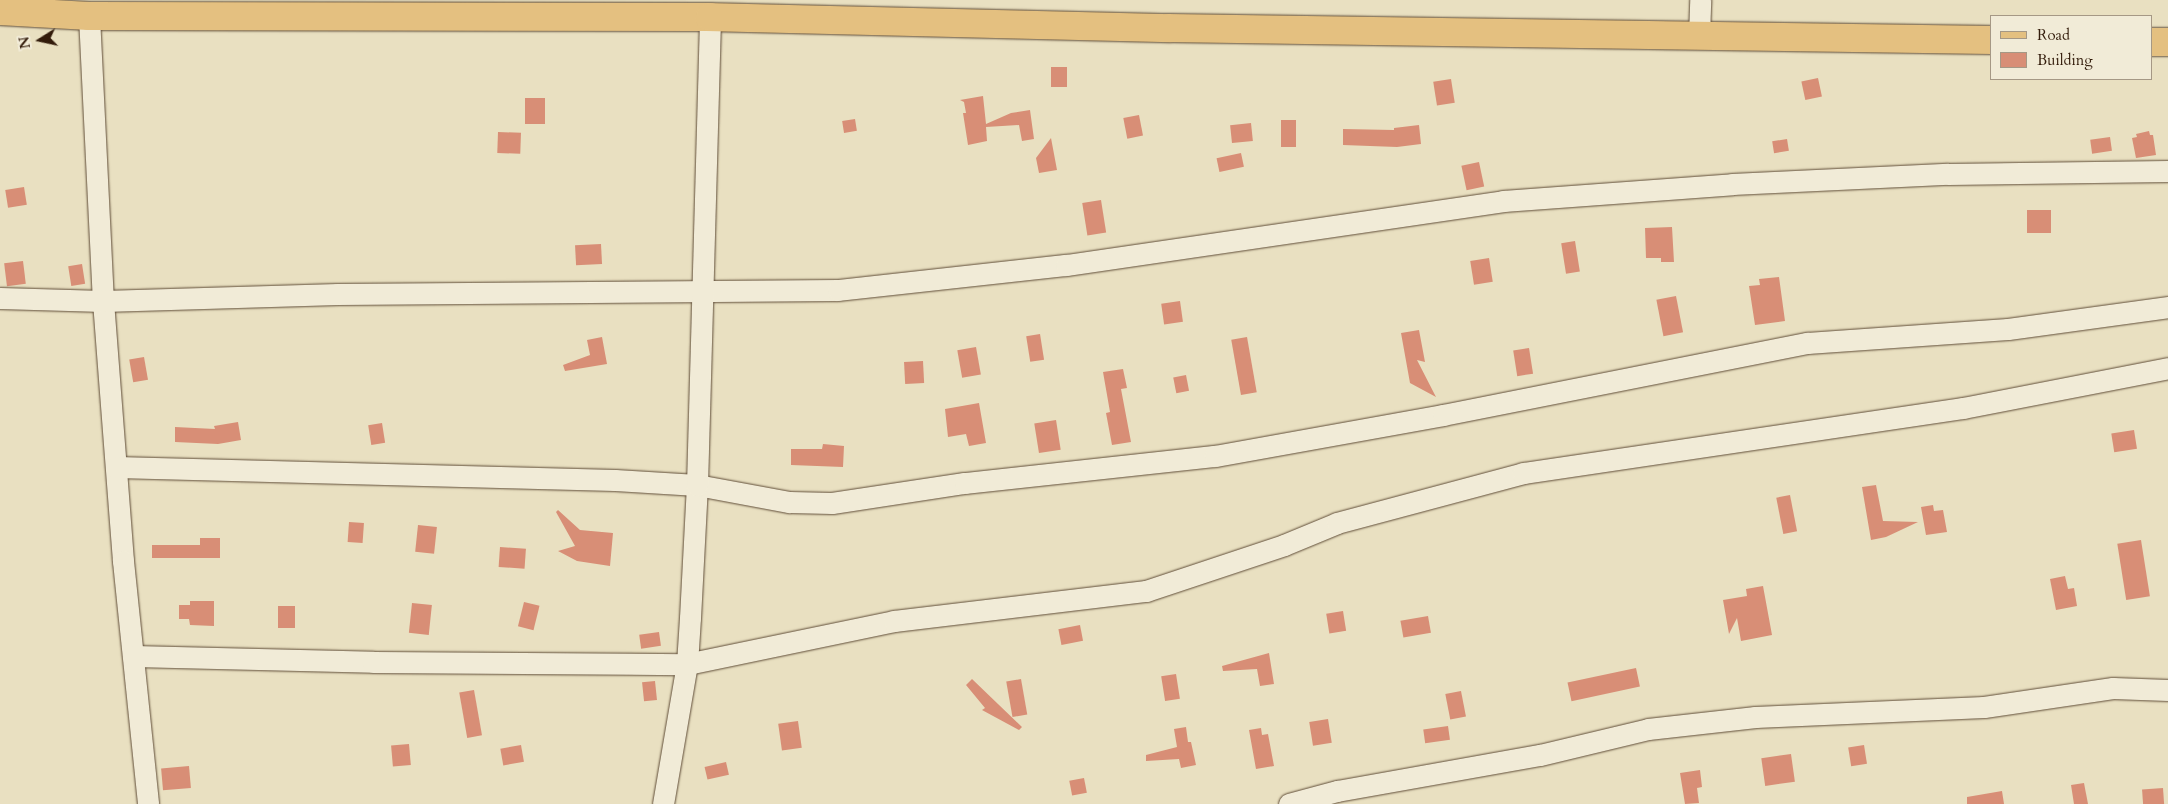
<!DOCTYPE html>
<style>
body{margin:0}
#map{position:relative;width:2168px;height:804px;overflow:hidden;background:#e9e0c1;font-family:Cardo,serif}
div>[style]{position:absolute}
.building>*{inset:0;background:#d88e76;transform-origin:0 0}
.roads{filter:drop-shadow(0 0 1px #604d38) drop-shadow(0 0 1px #604d38)}
.minor>*{height:21px;margin:-10.5px;padding:0 10.5px;transform-origin:10.5px;border-radius:10.5px;background:#f1ebd7}
.major>*{height:28px;margin:-14px;padding:0 14px;transform-origin:14px;border-radius:14px;background:#e4c080}
span{translate:-50% -50%;white-space:nowrap;text-align:center;line-height:1.15;-webkit-text-stroke:4.5px #f1ebd7;paint-order:stroke}
.legend{position:absolute;left:1990px;top:15px;width:162px;height:65px;box-sizing:border-box;background:#f1ebd7;border:1px solid #a59885;margin:0;padding:6px 9px;list-style:none;font-size:15px;color:#331c0b}
.legend li{display:flex;align-items:center;gap:10px;height:25px}
.legend b{width:25px;border:1px solid #a59885}
.north{position:absolute;left:15px;top:15px;width:50px;height:50px;-webkit-text-stroke:4px #f1ebd7;paint-order:stroke;rotate:260deg;font-size:14px;font-weight:700;line-height:20px;text-align:center;color:#331c0b}
.north::after{content:'';display:block;margin:auto;width:18px;height:22px;background:#331c0b;clip-path:polygon(50% 0,100% 100%,50% 72%,0 100%)}
</style>
<div id="map">
<div class="building">
<i style="left:1051px;top:67px;width:16px;height:20px"></i>
<i style="left:1818px;top:78px;width:19px;height:17px;rotate:78deg"></i>
<i style="left:1451px;top:79px;width:24px;height:18px;rotate:81deg"></i>
<i style="clip-path:polygon(983px 96px,986px 124px,1011px 113px,1030px 110px,1034px 139px,1022px 141px,1019px 125px,986px 127px,987px 141px,968px 145px,963px 113px,966px 113px,964px 102px,960px 100px)"></i>
<i style="left:525px;top:98px;width:20px;height:26px"></i>
<i style="left:1139px;top:115px;width:21px;height:16px;rotate:79deg"></i>
<i style="left:855px;top:119px;width:12px;height:13px;rotate:81deg"></i>
<i style="left:1281px;top:120px;width:15px;height:27px"></i>
<i style="left:1251px;top:123px;width:18px;height:21px;rotate:84deg"></i>
<i style="clip-path:polygon(1419px 125px,1421px 144px,1397px 147px,1343px 145px,1343px 129px,1394px 130px,1394px 128px)"></i>
<i style="clip-path:polygon(2149px 131px,2150px 135px,2153px 135px,2156px 155px,2136px 158px,2132px 138px,2137px 137px,2136px 134px)"></i>
<i style="left:498px;top:132px;width:23px;height:21px;rotate:2deg"></i>
<i style="left:2110px;top:137px;width:14px;height:20px;rotate:82deg"></i>
<i style="clip-path:polygon(1051px 138px,1057px 170px,1039px 173px,1036px 158px)"></i>
<i style="left:1787px;top:139px;width:12px;height:15px;rotate:81deg"></i>
<i style="left:1241px;top:153px;width:14px;height:25px;rotate:78deg"></i>
<i style="left:1479px;top:162px;width:25px;height:18px;rotate:78deg"></i>
<i style="left:24px;top:187px;width:18px;height:19px;rotate:81deg"></i>
<i style="left:1101px;top:200px;width:33px;height:19px;rotate:81deg"></i>
<i style="left:2027px;top:210px;width:24px;height:23px"></i>
<i style="clip-path:polygon(1672px 227px,1674px 262px,1661px 262px,1661px 258px,1646px 258px,1645px 228px)"></i>
<i style="left:1575px;top:241px;width:31px;height:14px;rotate:81deg"></i>
<i style="left:601px;top:244px;width:20px;height:26px;rotate:87deg"></i>
<i style="left:1489px;top:258px;width:24px;height:19px;rotate:81deg"></i>
<i style="left:23px;top:261px;width:23px;height:19px;rotate:83deg"></i>
<i style="left:82px;top:264px;width:20px;height:14px;rotate:81deg"></i>
<i style="clip-path:polygon(1779px 277px,1785px 321px,1755px 325px,1749px 286px,1760px 285px,1759px 279px)"></i>
<i style="left:1676px;top:296px;width:37px;height:20px;rotate:79deg"></i>
<i style="left:1180px;top:301px;width:21px;height:19px;rotate:82deg"></i>
<i style="clip-path:polygon(1419px 330px,1425px 362px,1417px 360px,1436px 397px,1410px 383px,1401px 333px)"></i>
<i style="left:1040px;top:334px;width:26px;height:14px;rotate:81deg"></i>
<i style="clip-path:polygon(602px 337px,607px 364px,565px 371px,563px 365px,590px 355px,587px 340px)"></i>
<i style="left:1247px;top:337px;width:56px;height:16px;rotate:80deg"></i>
<i style="left:976px;top:347px;width:28px;height:19px;rotate:80deg"></i>
<i style="left:1529px;top:348px;width:26px;height:16px;rotate:81deg"></i>
<i style="left:144px;top:357px;width:23px;height:15px;rotate:80deg"></i>
<i style="left:923px;top:361px;width:22px;height:19px;rotate:87deg"></i>
<i style="clip-path:polygon(1123px 369px,1127px 388px,1121px 389px,1131px 442px,1112px 445px,1106px 413px,1110px 412px,1103px 372px)"></i>
<i style="left:1186px;top:375px;width:16px;height:13px;rotate:79deg"></i>
<i style="clip-path:polygon(979px 403px,986px 443px,969px 446px,966px 434px,948px 437px,945px 409px)"></i>
<i style="left:1056px;top:420px;width:30px;height:22px;rotate:81deg"></i>
<i style="clip-path:polygon(238px 422px,241px 440px,218px 444px,175px 442px,175px 427px,215px 429px,214px 426px)"></i>
<i style="left:382px;top:423px;width:20px;height:14px;rotate:81deg"></i>
<i style="left:2134px;top:430px;width:19px;height:23px;rotate:81deg"></i>
<i style="clip-path:polygon(823px 444px,844px 446px,843px 467px,791px 465px,791px 449px,822px 449px)"></i>
<i style="clip-path:polygon(1876px 485px,1883px 521px,1918px 522px,1886px 537px,1871px 540px,1862px 487px)"></i>
<i style="left:1790px;top:495px;width:37px;height:14px;rotate:79deg"></i>
<i style="clip-path:polygon(1933px 505px,1934px 511px,1943px 510px,1947px 532px,1926px 535px,1921px 507px)"></i>
<i style="clip-path:polygon(558px 510px,580px 530px,613px 533px,610px 566px,577px 561px,558px 551px,575px 546px,556px 512px)"></i>
<i style="left:349px;top:522px;width:15px;height:20px;rotate:4deg"></i>
<i style="left:418px;top:525px;width:19px;height:27px;rotate:6deg"></i>
<i style="clip-path:polygon(200px 538px,220px 538px,220px 558px,152px 558px,152px 545px,200px 545px)"></i>
<i style="left:2141px;top:540px;width:57px;height:24px;rotate:81deg"></i>
<i style="left:500px;top:547px;width:26px;height:20px;rotate:4deg"></i>
<i style="clip-path:polygon(2065px 576px,2068px 589px,2074px 588px,2077px 606px,2056px 610px,2050px 579px)"></i>
<i style="clip-path:polygon(1763px 586px,1772px 635px,1741px 641px,1737px 618px,1729px 634px,1723px 600px,1747px 596px,1746px 589px)"></i>
<i style="clip-path:polygon(190px 601px,214px 601px,214px 626px,190px 625px,189px 619px,179px 619px,179px 605px,190px 605px)"></i>
<i style="left:524px;top:602px;width:16px;height:25px;rotate:14deg"></i>
<i style="left:412px;top:603px;width:20px;height:30px;rotate:6deg"></i>
<i style="left:278px;top:606px;width:17px;height:22px"></i>
<i style="left:1343px;top:611px;width:20px;height:17px;rotate:81deg"></i>
<i style="left:1428px;top:616px;width:17px;height:28px;rotate:80deg"></i>
<i style="left:1080px;top:625px;width:16px;height:22px;rotate:79deg"></i>
<i style="left:659px;top:632px;width:14px;height:20px;rotate:82deg"></i>
<i style="clip-path:polygon(1269px 653px,1274px 684px,1260px 686px,1257px 669px,1223px 671px,1222px 666px)"></i>
<i style="left:1636px;top:668px;width:19px;height:70px;rotate:78deg"></i>
<i style="left:1176px;top:674px;width:25px;height:15px;rotate:81deg"></i>
<i style="clip-path:polygon(972px 679px,1022px 727px,1019px 730px,982px 710px,985px 708px,966px 685px)"></i>
<i style="left:1021px;top:679px;width:36px;height:15px;rotate:80deg"></i>
<i style="left:655px;top:681px;width:19px;height:13px;rotate:84deg"></i>
<i style="left:474px;top:690px;width:46px;height:15px;rotate:80deg"></i>
<i style="left:1461px;top:691px;width:26px;height:16px;rotate:79deg"></i>
<i style="left:1328px;top:719px;width:24px;height:19px;rotate:81deg"></i>
<i style="left:798px;top:721px;width:27px;height:20px;rotate:82deg"></i>
<i style="left:1448px;top:726px;width:14px;height:25px;rotate:82deg"></i>
<i style="clip-path:polygon(1186px 727px,1188px 742px,1191px 742px,1196px 765px,1181px 768px,1179px 759px,1146px 761px,1146px 755px,1177px 747px,1174px 729px)"></i>
<i style="clip-path:polygon(1261px 728px,1262px 735px,1268px 734px,1274px 766px,1256px 769px,1249px 730px)"></i>
<i style="left:409px;top:744px;width:21px;height:18px;rotate:85deg"></i>
<i style="left:521px;top:745px;width:17px;height:21px;rotate:80deg"></i>
<i style="left:1864px;top:745px;width:19px;height:16px;rotate:81deg"></i>
<i style="left:1791px;top:754px;width:28px;height:30px;rotate:82deg"></i>
<i style="left:726px;top:762px;width:13px;height:22px;rotate:77deg"></i>
<i style="left:189px;top:766px;width:22px;height:28px;rotate:85deg"></i>
<i style="clip-path:polygon(1700px 770px,1702px 787px,1697px 788px,1699px 803px,1685px 804px,1680px 773px)"></i>
<i style="left:1084px;top:778px;width:15px;height:15px;rotate:79deg"></i>
<i style="clip-path:polygon(2084px 783px,2088px 804px,2074px 804px,2071px 785px)"></i>
<i style="left:2163px;top:788px;width:16px;height:21px;rotate:86deg"></i>
<i style="clip-path:polygon(2002px 791px,2004px 804px,1967px 804px,1967px 797px)"></i>
</div>
<div class="roads">
<div class="minor">
<i style="left:89px;top:16px;width:285px;rotate:87.2deg"></i>
<i style="left:103px;top:301px;width:261px;rotate:85.6deg"></i>
<i style="left:123px;top:561px;width:244px;rotate:84.1deg"></i>
<i style="left:1699px;top:36px;width:36px;rotate:-88deg"></i>
<i style="left:0;top:298px;width:103px;rotate:1.7deg"></i>
<i style="left:103px;top:301px;width:235px;rotate:-1.7deg"></i>
<i style="left:338px;top:294px;width:500px;rotate:-0.46deg"></i>
<i style="left:838px;top:290px;width:229px;rotate:-6.3deg"></i>
<i style="left:1066px;top:265px;width:442px;rotate:-8.3deg"></i>
<i style="left:1503px;top:201px;width:230px;rotate:-4.2deg"></i>
<i style="left:1732px;top:184px;width:216px;rotate:-2.7deg"></i>
<i style="left:1948px;top:174px;width:220px;rotate:-0.8deg"></i>
<i style="left:116px;top:467px;width:499px;rotate:1.5deg"></i>
<i style="left:615px;top:480px;width:82px;rotate:3.5deg"></i>
<i style="left:697px;top:485px;width:94px;rotate:10.5deg"></i>
<i style="left:789px;top:502px;width:43px;rotate:1.3deg"></i>
<i style="left:832px;top:503px;width:134px;rotate:-8.6deg"></i>
<i style="left:965px;top:483px;width:251px;rotate:-6.2deg"></i>
<i style="left:1215px;top:456px;width:232px;rotate:-10.2deg"></i>
<i style="left:1443px;top:415px;width:371px;rotate:-11.2deg"></i>
<i style="left:1807px;top:343px;width:201px;rotate:-4deg"></i>
<i style="left:2008px;top:329px;width:162px;rotate:-7.8deg"></i>
<i style="left:133px;top:656px;width:240px;rotate:1.4deg"></i>
<i style="left:373px;top:662px;width:314px;rotate:0.4deg"></i>
<i style="left:687px;top:664px;width:211px;rotate:-11.7deg"></i>
<i style="left:894px;top:621px;width:254px;rotate:-6.8deg"></i>
<i style="left:1146px;top:591px;width:145px;rotate:-18.4deg"></i>
<i style="left:1284px;top:545px;width:57px;rotate:-22.5deg"></i>
<i style="left:1337px;top:523px;width:193px;rotate:-15deg"></i>
<i style="left:1523px;top:473px;width:445px;rotate:-8.4deg"></i>
<i style="left:1963px;top:408px;width:209px;rotate:-11deg"></i>
<i style="left:663px;top:804px;width:142px;rotate:-80.3deg"></i>
<i style="left:687px;top:664px;width:46px;rotate:-86.3deg"></i>
<i style="left:690px;top:618px;width:133px;rotate:-87deg"></i>
<i style="left:697px;top:485px;width:468px;rotate:-88.4deg"></i>
<i style="left:1289px;top:804px;width:50px;rotate:-15.2deg"></i>
<i style="left:1337px;top:791px;width:206px;rotate:-10.1deg"></i>
<i style="left:1540px;top:755px;width:111px;rotate:-13.5deg"></i>
<i style="left:1648px;top:729px;width:108px;rotate:-6.4deg"></i>
<i style="left:1755px;top:717px;width:229px;rotate:-2.5deg"></i>
<i style="left:1984px;top:707px;width:130px;rotate:-8.4deg"></i>
<i style="left:2113px;top:688px;width:55px;rotate:2.1deg"></i>
</div>
<div class="major">
<i style="left:0;top:11px;width:89px;rotate:3.2deg"></i>
<i style="left:89px;top:16px;width:621px;rotate:0.09deg"></i>
<i style="left:710px;top:17px;width:458px;rotate:1.4deg"></i>
<i style="left:1168px;top:28px;width:824px;rotate:0.83deg"></i>
<i style="left:2152px;top:42px;width:16px"></i>
</div>
</div>
<ul class="legend">
<li><b style="height:6px;background:#e4c080"></b>Road</li>
<li><b style="height:14px;background:#d88e76"></b>Building</li>
</ul>
<div class="north">N</div>
</div>
